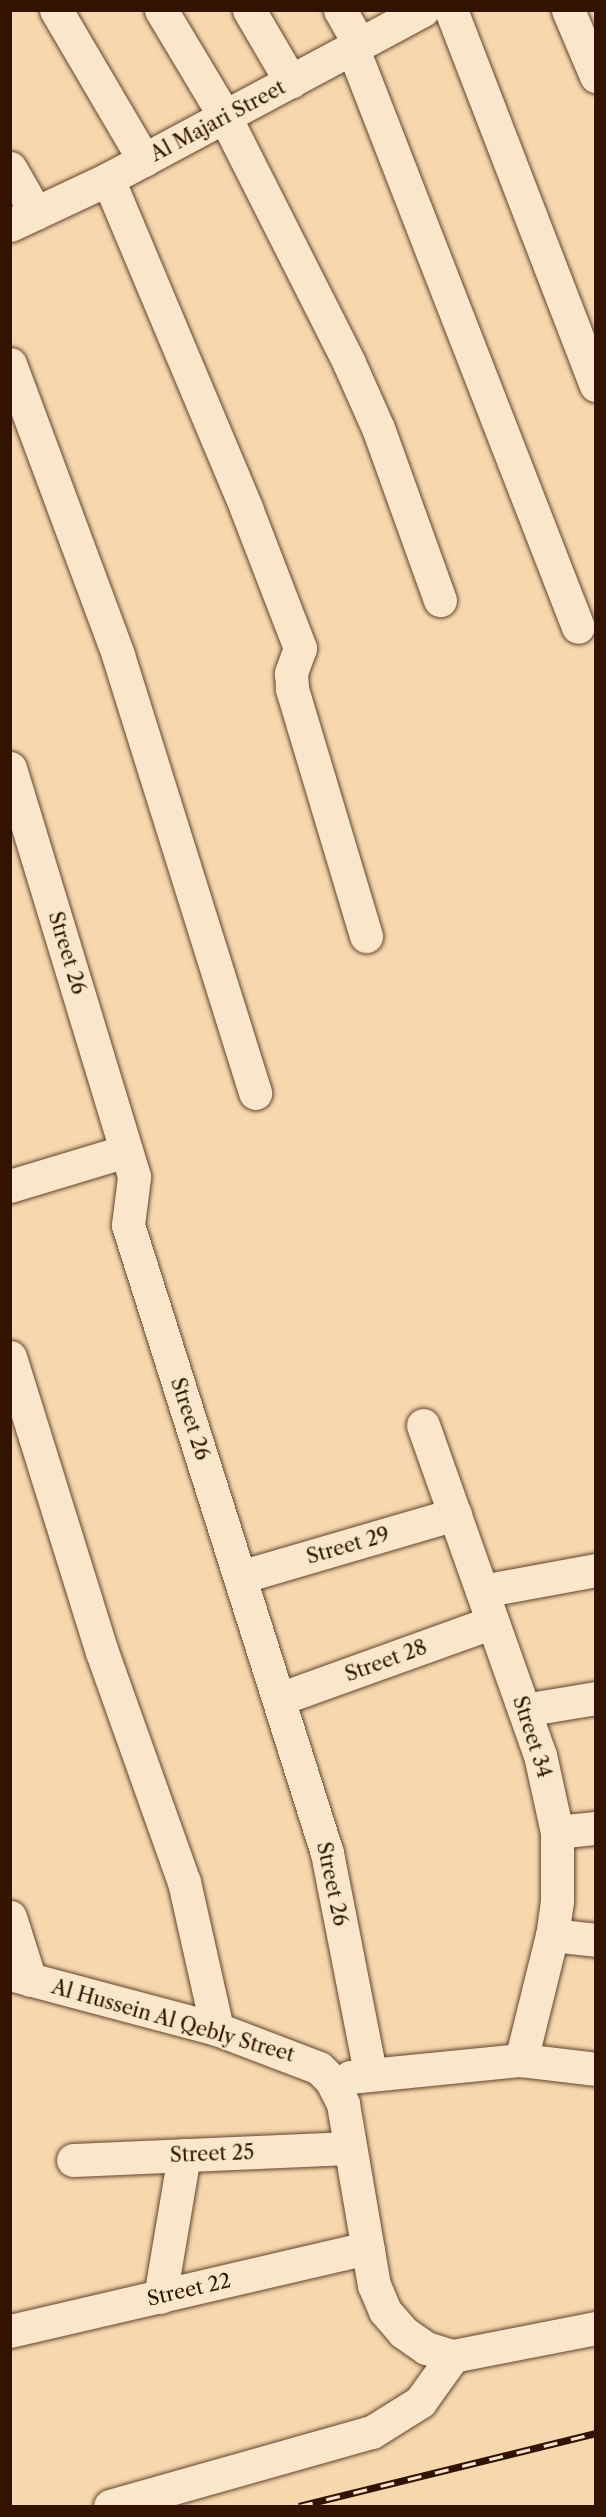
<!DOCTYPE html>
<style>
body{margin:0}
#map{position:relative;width:606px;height:2517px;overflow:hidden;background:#f7d8ae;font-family:"Libre Caslon Text",serif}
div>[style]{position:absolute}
.roads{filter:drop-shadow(0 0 2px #62442c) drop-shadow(0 0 2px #62442c)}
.minor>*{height:33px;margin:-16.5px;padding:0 16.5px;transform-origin:16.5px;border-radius:16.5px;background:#fae6ca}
.secondary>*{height:33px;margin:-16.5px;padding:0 16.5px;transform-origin:16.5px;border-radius:16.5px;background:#fae6ca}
.rail>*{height:7px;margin-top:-3.5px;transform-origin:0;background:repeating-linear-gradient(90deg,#fae6ca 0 14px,#311300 0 28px);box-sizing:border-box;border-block:2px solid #311300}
span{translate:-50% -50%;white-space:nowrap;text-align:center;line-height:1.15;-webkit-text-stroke:4.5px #fae6ca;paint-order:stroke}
.street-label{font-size:20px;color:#311300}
.frame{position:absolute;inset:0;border:12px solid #311300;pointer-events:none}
</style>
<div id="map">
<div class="roads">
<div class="minor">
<i style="left:56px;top:10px;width:174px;rotate:59.6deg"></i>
<i style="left:161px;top:10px;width:125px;rotate:59.1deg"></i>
<i style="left:225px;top:117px;width:275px;rotate:63.2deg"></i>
<i style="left:349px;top:363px;width:71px;rotate:66deg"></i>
<i style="left:378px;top:428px;width:183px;rotate:70.2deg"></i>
<i style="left:249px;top:10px;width:83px;rotate:59.7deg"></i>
<i style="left:340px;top:10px;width:40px;rotate:60.3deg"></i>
<i style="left:451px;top:10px;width:402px;rotate:68.9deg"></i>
<i style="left:568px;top:10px;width:72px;rotate:67deg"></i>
<i style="left:353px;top:49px;width:620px;rotate:68.73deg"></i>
<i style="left:10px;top:168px;width:52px;rotate:60deg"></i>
<i style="left:108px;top:179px;width:357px;rotate:67.2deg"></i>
<i style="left:246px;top:508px;width:150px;rotate:68.9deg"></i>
<i style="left:300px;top:648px;width:27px;rotate:110deg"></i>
<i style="left:291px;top:673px;width:16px;rotate:86deg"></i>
<i style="left:292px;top:689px;width:258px;rotate:73.3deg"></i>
<i style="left:10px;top:225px;width:108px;rotate:-25.1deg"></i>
<i style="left:108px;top:179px;width:357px;rotate:-28.2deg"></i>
<i style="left:10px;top:364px;width:310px;rotate:69.6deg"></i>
<i style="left:118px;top:655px;width:459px;rotate:72.6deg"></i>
<i style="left:10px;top:768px;width:427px;rotate:73.1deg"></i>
<i style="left:134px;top:1177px;width:48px;rotate:97.1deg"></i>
<i style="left:128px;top:1225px;width:659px;rotate:72.42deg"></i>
<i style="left:327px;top:1853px;width:224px;rotate:78.9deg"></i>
<i style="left:10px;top:1186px;width:121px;rotate:-16.8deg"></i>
<i style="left:10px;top:1357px;width:309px;rotate:72.7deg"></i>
<i style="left:102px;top:1652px;width:244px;rotate:70.4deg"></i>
<i style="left:184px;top:1882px;width:151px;rotate:77.3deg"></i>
<i style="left:423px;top:1425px;width:350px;rotate:70.5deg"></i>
<i style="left:540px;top:1755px;width:79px;rotate:77.6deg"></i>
<i style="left:557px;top:1832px;width:69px;rotate:90deg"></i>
<i style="left:557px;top:1901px;width:34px;rotate:98deg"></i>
<i style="left:552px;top:1935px;width:129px;rotate:103.9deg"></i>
<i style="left:240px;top:1577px;width:224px;rotate:-16.3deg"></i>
<i style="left:482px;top:1591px;width:116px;rotate:-10.4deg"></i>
<i style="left:279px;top:1699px;width:227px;rotate:-19.8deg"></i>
<i style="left:524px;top:1710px;width:73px;rotate:-9.5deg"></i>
<i style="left:557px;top:1832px;width:39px;rotate:-6deg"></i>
<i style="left:10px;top:1917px;width:66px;rotate:72.4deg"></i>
<i style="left:552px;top:1935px;width:44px;rotate:6.5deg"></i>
<i style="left:350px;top:2077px;width:172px;rotate:-5.7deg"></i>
<i style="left:521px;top:2060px;width:76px;rotate:6.8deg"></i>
<i style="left:73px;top:2160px;width:277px;rotate:-2.5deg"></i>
<i style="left:160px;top:2297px;width:144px;rotate:-80.4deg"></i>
<i style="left:10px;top:2331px;width:367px;rotate:-13.1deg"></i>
<i style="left:110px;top:2506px;width:272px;rotate:-15.8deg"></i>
<i style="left:372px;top:2432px;width:57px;rotate:-32deg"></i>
<i style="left:420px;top:2402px;width:57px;rotate:-54.3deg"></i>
</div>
<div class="secondary">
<i style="left:10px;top:1974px;width:214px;rotate:14.9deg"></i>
<i style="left:217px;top:2029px;width:109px;rotate:20.9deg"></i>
<i style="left:319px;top:2068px;width:17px;rotate:45deg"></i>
<i style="left:331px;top:2080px;width:27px;rotate:63deg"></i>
<i style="left:343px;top:2104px;width:184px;rotate:80.3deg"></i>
<i style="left:374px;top:2285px;width:28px;rotate:67deg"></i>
<i style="left:385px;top:2311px;width:28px;rotate:49deg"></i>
<i style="left:403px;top:2332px;width:28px;rotate:35deg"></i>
<i style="left:426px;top:2348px;width:28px;rotate:17deg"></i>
<i style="left:453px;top:2356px;width:146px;rotate:-11.1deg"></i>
</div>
</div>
<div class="rail">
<i style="left:299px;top:2506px;width:306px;rotate:-13.8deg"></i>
</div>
<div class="street-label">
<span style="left:218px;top:121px;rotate:-28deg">Al Majari Street</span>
<span style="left:67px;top:953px;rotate:73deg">Street 26</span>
<span style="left:190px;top:1419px;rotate:72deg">Street 26</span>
<span style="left:348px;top:1546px;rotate:-16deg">Street 29</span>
<span style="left:386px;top:1661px;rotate:-20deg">Street 28</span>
<span style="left:532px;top:1737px;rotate:72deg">Street 34</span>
<span style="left:332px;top:1884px;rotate:78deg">Street 26</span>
<span style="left:173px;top:2021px;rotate:16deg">Al Hussein Al Qebly Street</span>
<span style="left:212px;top:2154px;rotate:-2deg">Street 25</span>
<span style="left:189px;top:2290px;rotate:-13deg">Street 22</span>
</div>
<div class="frame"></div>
</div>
